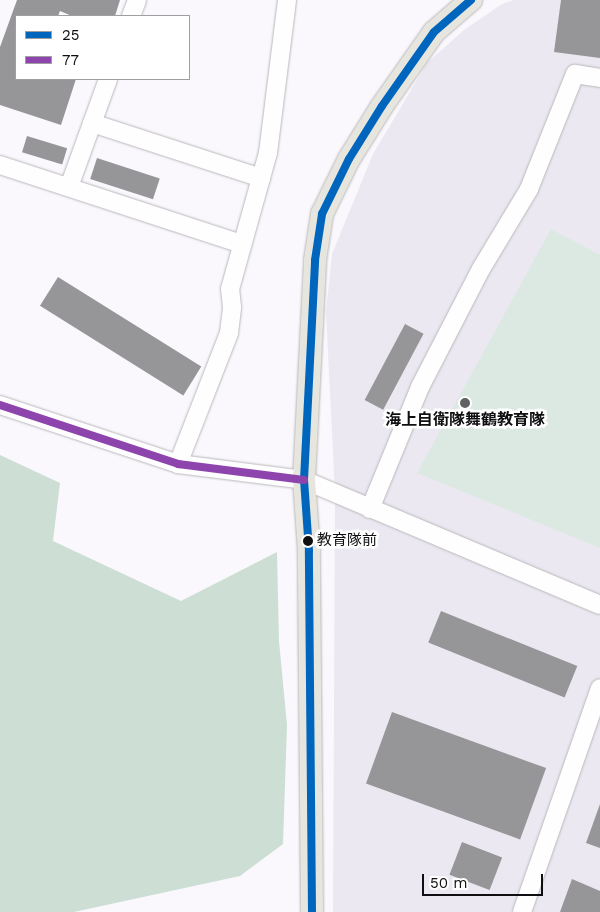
<!DOCTYPE html>
<meta charset="utf-8">
<style>
body{margin:0}
#map{position:relative;width:600px;height:912px;overflow:hidden;background:#faf8fd;font-family:"Work Sans","Noto Sans JP",sans-serif}
div>[style]{position:absolute}
.built>*{inset:0;background:#ebe8f1}
.green>*{inset:0;background:#dce9e3}
.forest>*{inset:0;background:#cdded5}
.building>*{inset:0;background:#969699;transform-origin:0 0}
.roads{filter:drop-shadow(0 0 1px #b9b8bb) drop-shadow(0 0 1px #b9b8bb)}
.minor>*{height:18px;margin:-9px;padding:0 9px;transform-origin:9px;border-radius:9px;background:#fefeff}
.major>*{height:22px;margin:-11px;padding:0 11px;transform-origin:11px;border-radius:11px;background:#e6e6de}
.bus-1>*{height:8px;margin:-4px;padding:0 4px;transform-origin:4px;border-radius:4px;background:#0065bd}
.bus-2>*{height:8px;margin:-4px;padding:0 4px;transform-origin:4px;border-radius:4px;background:#8e44ad}
.dots>*{width:14px;height:14px;translate:-50% -50%;box-sizing:border-box;border:2px solid #fff;border-radius:50%}
span{translate:-50% -50%;white-space:nowrap;text-align:center;line-height:1.15;-webkit-text-stroke:5px #fff;paint-order:stroke}
.bus-label{font-size:15px;color:#0f0e10}
.left{translate:0 -50%;text-align:left}
.poi-label{font-size:16px;color:#0f0e10;font-weight:700}
.legend{position:absolute;left:15px;top:15px;width:175px;height:65px;box-sizing:border-box;background:#fff;border:1px solid #9f9f9f;margin:0;padding:6px 9px;list-style:none;font-size:15px;color:#0f0e10}
.legend li{display:flex;align-items:center;gap:10px;height:25px}
.legend b{width:25px;border:1px solid #9f9f9f}
.scale{position:absolute;left:422px;top:874px;width:121px;height:22px;box-sizing:border-box;border:2px solid #0f0e10;border-top:0;padding-left:6px;font-size:15px;line-height:18px;white-space:nowrap;color:#0f0e10;-webkit-text-stroke:4px #fff;paint-order:stroke}
</style>
<div id="map">
<div class="built">
<i style="clip-path:polygon(514px 0,600px 0,600px 912px,333px 912px,335px 493px,326px 312px,332px 254px,373px 154px,427px 63px,464px 30px,502px 4px)"></i>
</div>
<div class="green">
<i style="clip-path:polygon(551px 229px,600px 255px,600px 548px,417px 473px)"></i>
</div>
<div class="forest">
<i style="clip-path:polygon(0 455px,60px 483px,53px 541px,181px 601px,277px 552px,279px 641px,287px 725px,283px 844px,240px 876px,74px 912px,0 912px)"></i>
</div>
<div class="building">
<i style="clip-path:polygon(17px 0,120px 0,115px 16px,72px 16px,60px 11px,58px 16px,16px 16px,16px 79px,76px 79px,61px 125px,0 105px,0 47px)"></i>
<i style="clip-path:polygon(561px 0,600px 0,600px 58px,554px 52px)"></i>
<i style="left:27px;top:136px;width:42px;height:17px;rotate:17deg"></i>
<i style="left:97px;top:158px;width:66px;height:22px;rotate:18deg"></i>
<i style="left:58px;top:277px;width:169px;height:34px;rotate:32deg"></i>
<i style="left:405px;top:324px;width:21px;height:86px;rotate:28deg"></i>
<i style="left:441px;top:611px;width:147px;height:34px;rotate:22deg"></i>
<i style="left:392px;top:712px;width:164px;height:76px;rotate:20deg"></i>
<i style="clip-path:polygon(600px 804px,600px 848px,586px 843px)"></i>
<i style="left:462px;top:842px;width:43px;height:35px;rotate:21deg"></i>
<i style="clip-path:polygon(572px 879px,600px 891px,600px 912px,560px 912px)"></i>
</div>
<div class="roads">
<div class="minor">
<i style="left:131px;top:16px;width:17px;rotate:-69deg"></i>
<i style="left:92px;top:123px;width:178px;rotate:18deg"></i>
<i style="left:0;top:165px;width:255px;rotate:18.1deg"></i>
<i style="left:69px;top:187px;width:115px;rotate:-70.1deg"></i>
<i style="left:0;top:405px;width:188px;rotate:18.3deg"></i>
<i style="left:178px;top:464px;width:127px;rotate:7.2deg"></i>
<i style="left:304px;top:480px;width:321px;rotate:22.9deg"></i>
<i style="left:178px;top:464px;width:141px;rotate:-68.7deg"></i>
<i style="left:229px;top:333px;width:26px;rotate:-83deg"></i>
<i style="left:232px;top:307px;width:18px;rotate:-96deg"></i>
<i style="left:230px;top:289px;width:141px;rotate:-74.4deg"></i>
<i style="left:268px;top:153px;width:154px;rotate:-82.9deg"></i>
<i style="left:370px;top:509px;width:132px;rotate:-67.7deg"></i>
<i style="left:420px;top:387px;width:133px;rotate:-62.7deg"></i>
<i style="left:481px;top:269px;width:93px;rotate:-59deg"></i>
<i style="left:529px;top:189px;width:124px;rotate:-68.2deg"></i>
<i style="left:575px;top:74px;width:25px;rotate:9deg"></i>
<i style="left:522px;top:912px;width:237px;rotate:-70.8deg"></i>
</div>
<div class="major">
<i style="left:312px;top:912px;width:361px;rotate:-90.5deg"></i>
<i style="left:309px;top:551px;width:71px;rotate:-94deg"></i>
<i style="left:304px;top:480px;width:220px;rotate:-87.1deg"></i>
<i style="left:315px;top:260px;width:47px;rotate:-81.3deg"></i>
<i style="left:322px;top:214px;width:61px;rotate:-63.9deg"></i>
<i style="left:349px;top:159px;width:62px;rotate:-58.1deg"></i>
<i style="left:382px;top:106px;width:90px;rotate:-54.9deg"></i>
<i style="left:434px;top:32px;width:49px;rotate:-40.9deg"></i>
</div>
</div>
<div class="bus-1">
<i style="left:312px;top:912px;width:361px;rotate:-90.5deg"></i>
<i style="left:309px;top:551px;width:71px;rotate:-94deg"></i>
<i style="left:304px;top:480px;width:220px;rotate:-87.1deg"></i>
<i style="left:315px;top:260px;width:47px;rotate:-81.3deg"></i>
<i style="left:322px;top:214px;width:61px;rotate:-63.9deg"></i>
<i style="left:349px;top:159px;width:62px;rotate:-58.1deg"></i>
<i style="left:382px;top:106px;width:90px;rotate:-54.9deg"></i>
<i style="left:434px;top:32px;width:49px;rotate:-40.9deg"></i>
</div>
<div class="bus-2">
<i style="left:0;top:405px;width:188px;rotate:18.3deg"></i>
<i style="left:178px;top:464px;width:127px;rotate:7.2deg"></i>
</div>
<div class="dots">
<i style="left:465px;top:403px;background:#616063"></i>
<i style="left:308px;top:541px;background:#0f0e10"></i>
</div>
<div class="bus-label">
<span class="left" style="left:317px;top:541px">教育隊前</span>
</div>
<div class="poi-label">
<span style="left:465px;top:420px">海上自衛隊舞鶴教育隊</span>
</div>
<ul class="legend">
<li><b style="height:6px;background:#0065bd"></b>25</li>
<li><b style="height:6px;background:#8e44ad"></b>77</li>
</ul>
<div class="scale">50 m</div>
</div>
